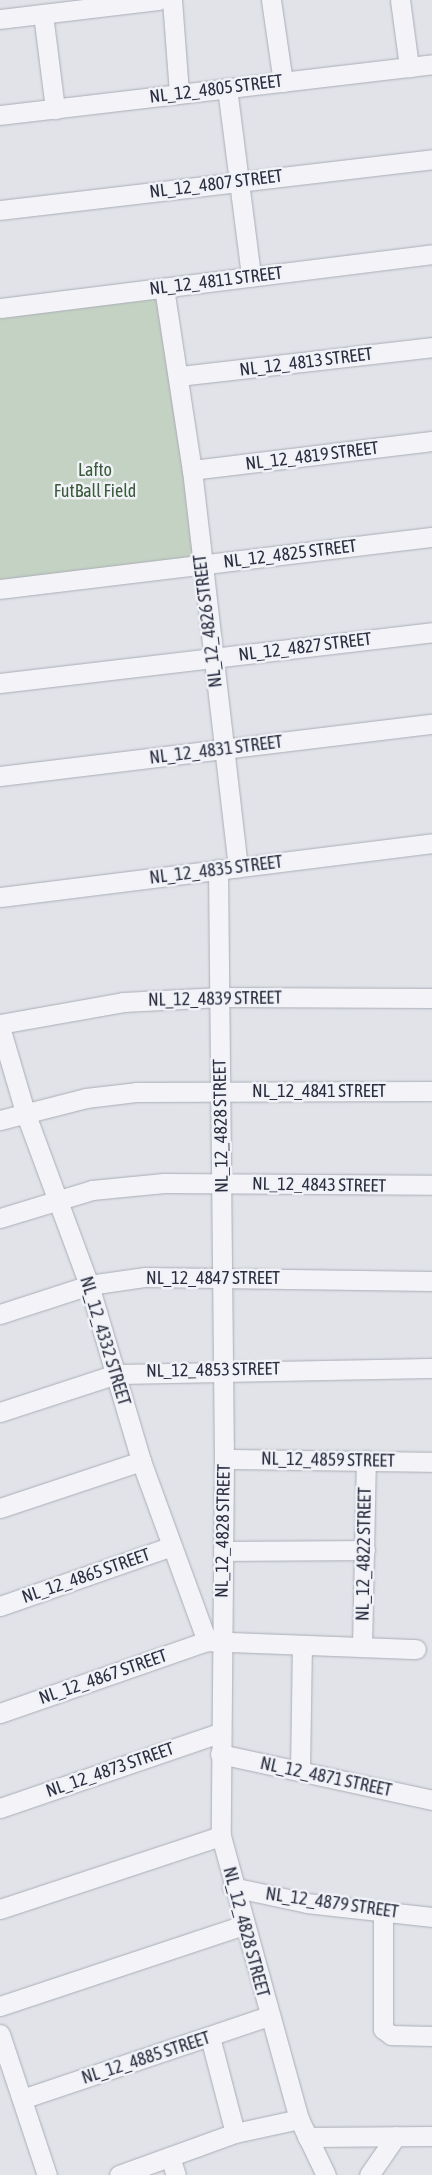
<!DOCTYPE html>
<style>
body{margin:0}
#map{position:relative;width:432px;height:2175px;overflow:hidden;background:#e1e3e9;font-family:"Asap Condensed",sans-serif}
div>[style]{position:absolute}
.green>*{inset:0;background:#c4d2c3}
.roads{filter:drop-shadow(0 0 1px #aaadb6) drop-shadow(0 0 1px #aaadb6)}
.minor>*{height:19px;margin:-9.5px;padding:0 9.5px;transform-origin:9.5px;border-radius:9.5px;background:#f4f4f8}
span{translate:-50% -50%;white-space:nowrap;text-align:center;line-height:1.15;-webkit-text-stroke:5px #f1f2f7;paint-order:stroke}
.street-label{font-size:18px;color:#2b2e40}
.park-label{font-size:18px;color:#395b39}
</style>
<div id="map">
<div class="green">
<i style="clip-path:polygon(162px 289px,203px 565px,0 592px,0 310px)"></i>
</div>
<div class="roads">
<div class="minor">
<i style="left:172px;top:0;width:93px;rotate:85.7deg"></i>
<i style="left:271px;top:0;width:83px;rotate:81.7deg"></i>
<i style="left:400px;top:0;width:68px;rotate:82.3deg"></i>
<i style="left:43px;top:14px;width:96px;rotate:82.8deg"></i>
<i style="left:0;top:19px;width:160px;rotate:-6.8deg"></i>
<i style="left:227px;top:88px;width:190px;rotate:82.7deg"></i>
<i style="left:0;top:115px;width:435px;rotate:-6.7deg"></i>
<i style="left:0;top:210px;width:435px;rotate:-6.7deg"></i>
<i style="left:164px;top:288px;width:184px;rotate:81.3deg"></i>
<i style="left:192px;top:470px;width:400px;rotate:83.4deg"></i>
<i style="left:0;top:308px;width:435px;rotate:-7.1deg"></i>
<i style="left:179px;top:376px;width:255px;rotate:-6.5deg"></i>
<i style="left:192px;top:470px;width:242px;rotate:-6.9deg"></i>
<i style="left:0;top:589px;width:435px;rotate:-6.9deg"></i>
<i style="left:0;top:683px;width:435px;rotate:-6.7deg"></i>
<i style="left:0;top:776px;width:435px;rotate:-6.9deg"></i>
<i style="left:218px;top:869px;width:590px;rotate:89.42deg"></i>
<i style="left:224px;top:1459px;width:377px;rotate:90.5deg"></i>
<i style="left:221px;top:1836px;width:294px;rotate:74.6deg"></i>
<i style="left:299px;top:2119px;width:62px;rotate:64.3deg"></i>
<i style="left:0;top:897px;width:435px;rotate:-7.1deg"></i>
<i style="left:0;top:1024px;width:125px;rotate:-10.1deg"></i>
<i style="left:123px;top:1002px;width:98px;rotate:-2.9deg"></i>
<i style="left:221px;top:997px;width:211px;rotate:0.3deg"></i>
<i style="left:0;top:1027px;width:89px;rotate:73.6deg"></i>
<i style="left:25px;top:1112px;width:184px;rotate:69.7deg"></i>
<i style="left:89px;top:1285px;width:184px;rotate:73.5deg"></i>
<i style="left:141px;top:1461px;width:192px;rotate:69.9deg"></i>
<i style="left:207px;top:1641px;width:209px;rotate:2.2deg"></i>
<i style="left:0;top:1120px;width:89px;rotate:-14.3deg"></i>
<i style="left:86px;top:1098px;width:50px;rotate:-6.8deg"></i>
<i style="left:136px;top:1092px;width:296px;rotate:-0.2deg"></i>
<i style="left:0;top:1218px;width:96px;rotate:-16.9deg"></i>
<i style="left:92px;top:1190px;width:72px;rotate:-5.6deg"></i>
<i style="left:164px;top:1183px;width:268px;rotate:0.4deg"></i>
<i style="left:0;top:1314px;width:94px;rotate:-18deg"></i>
<i style="left:89px;top:1285px;width:57px;rotate:-8.1deg"></i>
<i style="left:145px;top:1277px;width:287px;rotate:0.8deg"></i>
<i style="left:0;top:1412px;width:122px;rotate:-18.1deg"></i>
<i style="left:116px;top:1374px;width:316px;rotate:-1.1deg"></i>
<i style="left:224px;top:1459px;width:208px;rotate:0.8deg"></i>
<i style="left:0;top:1508px;width:149px;rotate:-18.4deg"></i>
<i style="left:223px;top:1551px;width:142px;rotate:-0.4deg"></i>
<i style="left:0;top:1606px;width:182px;rotate:-19.2deg"></i>
<i style="left:362px;top:1647px;width:187px;rotate:-88.8deg"></i>
<i style="left:0;top:1713px;width:219px;rotate:-19.2deg"></i>
<i style="left:220px;top:1754px;width:217px;rotate:12.2deg"></i>
<i style="left:300px;top:1770px;width:125px;rotate:-89.1deg"></i>
<i style="left:0;top:1808px;width:231px;rotate:-18.9deg"></i>
<i style="left:232px;top:1887px;width:77px;rotate:12deg"></i>
<i style="left:307px;top:1903px;width:126px;rotate:6.4deg"></i>
<i style="left:0;top:1909px;width:233px;rotate:-18.3deg"></i>
<i style="left:383px;top:1912px;width:117px;rotate:90deg"></i>
<i style="left:383px;top:2029px;width:10px;rotate:37deg"></i>
<i style="left:391px;top:2035px;width:41px;rotate:1.4deg"></i>
<i style="left:0;top:2006px;width:256px;rotate:-18.4deg"></i>
<i style="left:0;top:2034px;width:149px;rotate:71.6deg"></i>
<i style="left:210px;top:2037px;width:99px;rotate:75.4deg"></i>
<i style="left:22px;top:2099px;width:261px;rotate:-18.6deg"></i>
<i style="left:307px;top:2137px;width:125px;rotate:-0.5deg"></i>
<i style="left:170px;top:2157px;width:19px;rotate:72deg"></i>
<i style="left:119px;top:2175px;width:123px;rotate:-19.9deg"></i>
<i style="left:235px;top:2133px;width:66px;rotate:-12.3deg"></i>
<i style="left:369px;top:2175px;width:47px;rotate:-55.3deg"></i>
</div>
</div>
<div class="street-label">
<span style="left:216px;top:89px;rotate:-7deg">NL_12_4805 STREET</span>
<span style="left:216px;top:184px;rotate:-7deg">NL_12_4807 STREET</span>
<span style="left:216px;top:281px;rotate:-7deg">NL_12_4811 STREET</span>
<span style="left:306px;top:362px;rotate:-7deg">NL_12_4813 STREET</span>
<span style="left:312px;top:456px;rotate:-7deg">NL_12_4819 STREET</span>
<span style="left:290px;top:554px;rotate:-7deg">NL_12_4825 STREET</span>
<span style="left:208px;top:621px;rotate:-97deg">NL_12_4826 STREET</span>
<span style="left:305px;top:647px;rotate:-7deg">NL_12_4827 STREET</span>
<span style="left:216px;top:750px;rotate:-7deg">NL_12_4831 STREET</span>
<span style="left:216px;top:870px;rotate:-7deg">NL_12_4835 STREET</span>
<span style="left:215px;top:999px;rotate:-1deg">NL_12_4839 STREET</span>
<span style="left:319px;top:1091px">NL_12_4841 STREET</span>
<span style="left:221px;top:1126px;rotate:-91deg">NL_12_4828 STREET</span>
<span style="left:319px;top:1185px;rotate:1deg">NL_12_4843 STREET</span>
<span style="left:213px;top:1278px">NL_12_4847 STREET</span>
<span style="left:105px;top:1341px;rotate:73deg">NL_12_4332 STREET</span>
<span style="left:213px;top:1370px;rotate:-1deg">NL_12_4853 STREET</span>
<span style="left:328px;top:1460px;rotate:1deg">NL_12_4859 STREET</span>
<span style="left:223px;top:1531px;rotate:-89deg">NL_12_4828 STREET</span>
<span style="left:364px;top:1554px;rotate:-89deg">NL_12_4822 STREET</span>
<span style="left:86px;top:1576px;rotate:-19deg">NL_12_4865 STREET</span>
<span style="left:103px;top:1677px;rotate:-19deg">NL_12_4867 STREET</span>
<span style="left:110px;top:1770px;rotate:-19deg">NL_12_4873 STREET</span>
<span style="left:326px;top:1777px;rotate:12deg">NL_12_4871 STREET</span>
<span style="left:332px;top:1903px;rotate:8deg">NL_12_4879 STREET</span>
<span style="left:246px;top:1932px;rotate:75deg">NL_12_4828 STREET</span>
<span style="left:146px;top:2058px;rotate:-18deg">NL_12_4885 STREET</span>
</div>
<div class="park-label">
<span style="left:95px;top:481px">Lafto<br>FutBall Field</span>
</div>
</div>
